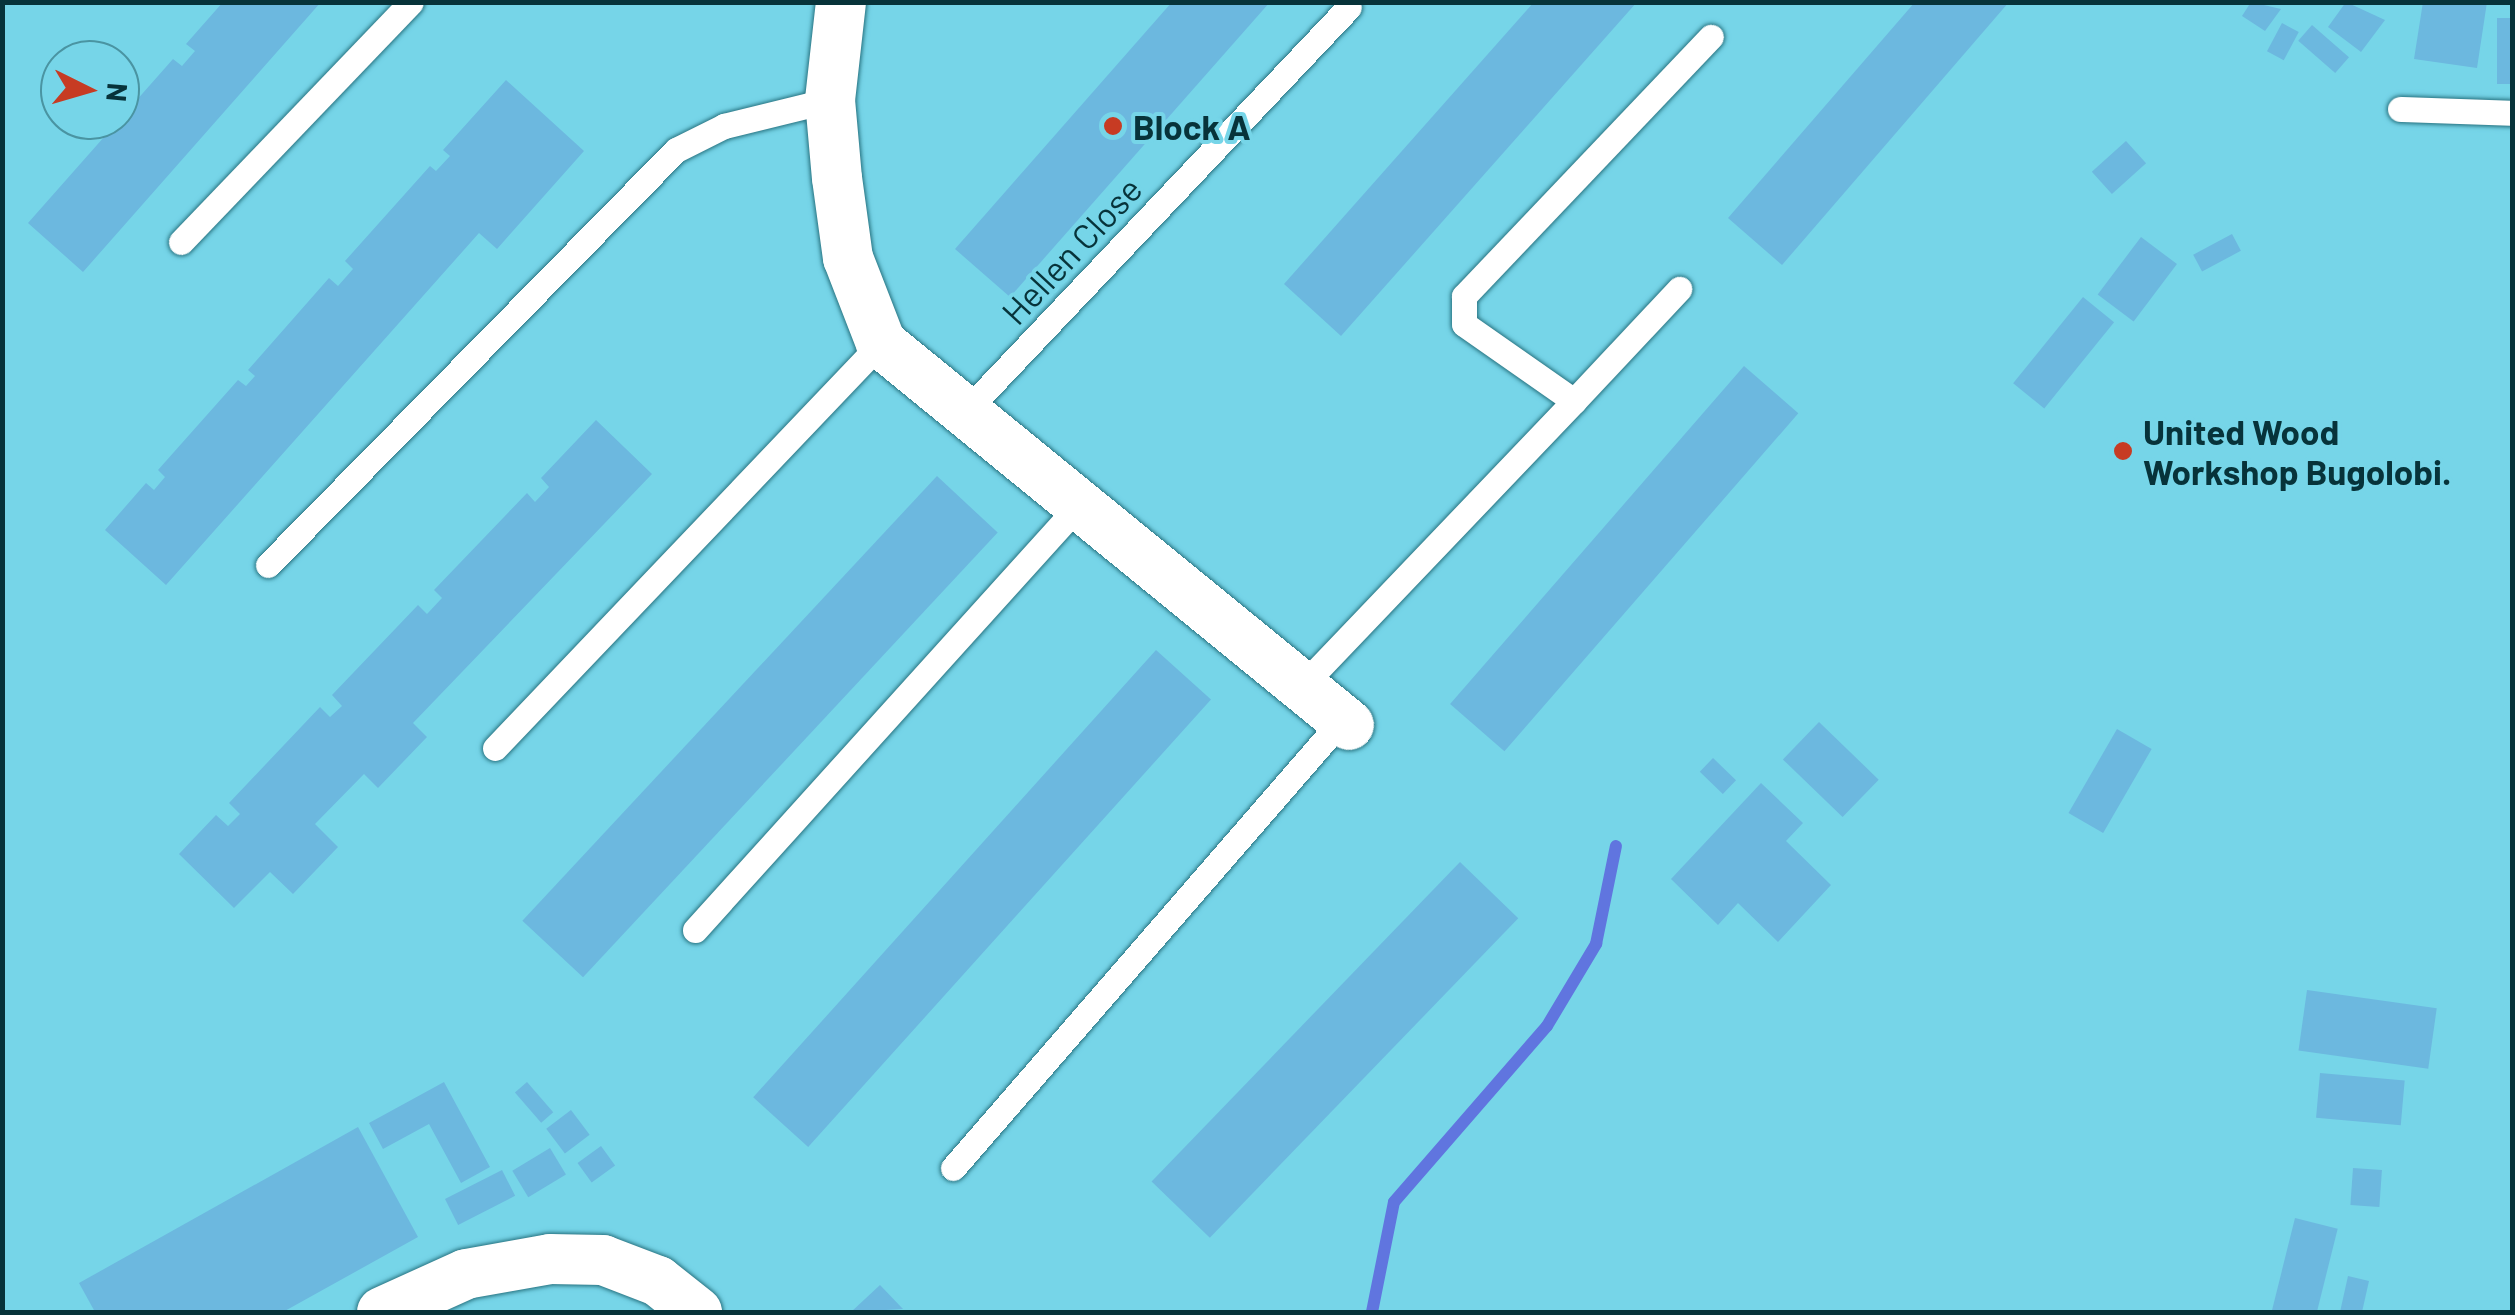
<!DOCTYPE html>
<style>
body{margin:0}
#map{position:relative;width:2515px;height:1315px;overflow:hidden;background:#76d5e8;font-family:Barlow,sans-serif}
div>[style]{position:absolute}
.stream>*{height:12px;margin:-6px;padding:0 6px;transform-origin:6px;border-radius:6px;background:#6075df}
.building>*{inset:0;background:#6cb8df;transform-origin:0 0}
.roads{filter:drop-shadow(0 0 2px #287381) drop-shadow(0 0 2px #287381)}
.lane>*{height:25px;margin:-12.5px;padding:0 12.5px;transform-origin:12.5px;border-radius:12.5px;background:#fff}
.street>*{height:50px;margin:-25px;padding:0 25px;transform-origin:25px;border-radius:25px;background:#fff}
.dots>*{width:28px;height:28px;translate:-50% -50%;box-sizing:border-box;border:5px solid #76d5e8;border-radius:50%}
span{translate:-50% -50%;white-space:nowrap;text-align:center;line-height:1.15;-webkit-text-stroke:8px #76d5e8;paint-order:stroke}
.poi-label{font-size:35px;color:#07333a;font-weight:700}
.left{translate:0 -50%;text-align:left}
.street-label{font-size:35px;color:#07333a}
.frame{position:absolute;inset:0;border:5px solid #07333a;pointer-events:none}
.north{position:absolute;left:40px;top:40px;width:100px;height:100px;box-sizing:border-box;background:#76d5e8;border:2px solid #4a94a2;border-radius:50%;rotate:95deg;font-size:28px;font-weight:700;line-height:40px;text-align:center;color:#07333a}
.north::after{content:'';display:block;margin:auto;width:35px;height:45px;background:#c73b23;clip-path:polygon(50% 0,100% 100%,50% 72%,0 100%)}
</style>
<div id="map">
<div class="stream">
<i style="left:1372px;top:1312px;width:112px;rotate:-78.7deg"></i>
<i style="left:1394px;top:1202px;width:233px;rotate:-49deg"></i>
<i style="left:1547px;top:1026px;width:96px;rotate:-59.1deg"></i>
<i style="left:1596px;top:944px;width:100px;rotate:-78.5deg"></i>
</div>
<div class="building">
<i style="clip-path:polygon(223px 2px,321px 2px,83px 272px,28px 223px,173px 59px,182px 66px,195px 51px,186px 44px)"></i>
<i style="clip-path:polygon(1172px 2px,1270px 2px,1010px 297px,955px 249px)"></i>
<i style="clip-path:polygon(1534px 2px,1637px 2px,1341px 336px,1284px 284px)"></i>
<i style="clip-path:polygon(1915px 2px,2009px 2px,1782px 265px,1728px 218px)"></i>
<i style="clip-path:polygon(2251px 2px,2281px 9px,2265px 31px,2242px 16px)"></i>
<i style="clip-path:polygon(2346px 2px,2385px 20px,2361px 52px,2328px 27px)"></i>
<i style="clip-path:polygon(2423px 2px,2487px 2px,2477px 68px,2414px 59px)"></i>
<i style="left:2497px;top:18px;width:15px;height:66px"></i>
<i style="left:2282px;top:23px;width:19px;height:32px;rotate:28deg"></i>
<i style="left:2312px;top:25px;width:49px;height:21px;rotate:41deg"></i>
<i style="clip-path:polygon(506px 80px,584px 151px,497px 249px,479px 233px,166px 585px,105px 530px,146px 483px,154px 490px,165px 477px,158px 470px,238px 380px,246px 386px,255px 376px,248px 370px,329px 278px,338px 286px,353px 269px,345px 261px,430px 166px,436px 171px,450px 156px,443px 150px)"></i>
<i style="left:2126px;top:141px;width:30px;height:46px;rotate:48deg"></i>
<i style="left:2232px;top:234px;width:19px;height:44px;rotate:62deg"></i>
<i style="left:2141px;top:237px;width:45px;height:72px;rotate:37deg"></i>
<i style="left:2083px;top:297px;width:40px;height:111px;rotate:39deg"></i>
<i style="left:1744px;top:366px;width:72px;height:448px;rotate:41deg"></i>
<i style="clip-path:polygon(596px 420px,652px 474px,413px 723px,427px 737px,378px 788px,364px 774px,315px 824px,338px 847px,293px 894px,270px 872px,234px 908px,179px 854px,216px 815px,228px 826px,240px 814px,229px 803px,320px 707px,330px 717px,342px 706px,332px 695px,418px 605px,427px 614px,442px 598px,434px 590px,527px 493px,535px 502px,549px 487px,541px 478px)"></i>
<i style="left:937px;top:476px;width:83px;height:608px;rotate:43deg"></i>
<i style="left:1156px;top:650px;width:74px;height:602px;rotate:42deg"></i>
<i style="left:1819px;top:722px;width:83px;height:52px;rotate:44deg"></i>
<i style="left:2117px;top:729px;width:40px;height:97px;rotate:30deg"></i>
<i style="left:1713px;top:758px;width:32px;height:19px;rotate:44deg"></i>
<i style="clip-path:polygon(1761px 783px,1803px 823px,1786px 841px,1831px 885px,1778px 942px,1738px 903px,1718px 925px,1671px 879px)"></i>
<i style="left:1460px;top:862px;width:81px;height:444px;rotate:44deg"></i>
<i style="left:2307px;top:990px;width:131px;height:61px;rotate:8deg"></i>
<i style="left:2320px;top:1073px;width:85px;height:45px;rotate:5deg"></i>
<i style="clip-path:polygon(444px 1082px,490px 1167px,461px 1183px,429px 1124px,383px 1149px,369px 1123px)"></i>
<i style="left:527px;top:1082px;width:40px;height:16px;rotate:49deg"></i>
<i style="left:571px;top:1110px;width:31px;height:31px;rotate:53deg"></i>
<i style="clip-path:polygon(358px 1127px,418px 1237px,283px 1312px,95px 1312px,79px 1283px)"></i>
<i style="left:601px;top:1146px;width:24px;height:29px;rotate:54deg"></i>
<i style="left:550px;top:1148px;width:31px;height:44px;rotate:59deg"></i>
<i style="left:2353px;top:1168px;width:29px;height:37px;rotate:4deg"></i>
<i style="left:502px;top:1170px;width:29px;height:64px;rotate:63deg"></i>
<i style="left:2295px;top:1218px;width:44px;height:97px;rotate:14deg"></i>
<i style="clip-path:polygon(2348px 1276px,2369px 1281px,2362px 1312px,2340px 1312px)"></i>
<i style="clip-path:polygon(880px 1285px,903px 1309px,851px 1312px)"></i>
</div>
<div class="roads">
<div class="lane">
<i style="left:2400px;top:109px;width:112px;rotate:2deg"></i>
<i style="left:181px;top:242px;width:332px;rotate:-46.2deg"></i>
<i style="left:1574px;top:401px;width:154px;rotate:-46.8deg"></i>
<i style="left:967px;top:410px;width:555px;rotate:-46.53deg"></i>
<i style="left:268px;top:565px;width:582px;rotate:-45.49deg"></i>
<i style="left:676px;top:150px;width:54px;rotate:-26.6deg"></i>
<i style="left:724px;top:126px;width:109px;rotate:-13.8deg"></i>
<i style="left:1300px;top:688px;width:397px;rotate:-46.3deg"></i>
<i style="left:1574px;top:401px;width:134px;rotate:-145deg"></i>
<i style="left:1464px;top:324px;width:28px;rotate:-90deg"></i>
<i style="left:1464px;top:296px;width:358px;rotate:-46.4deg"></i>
<i style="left:495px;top:748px;width:559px;rotate:-46.38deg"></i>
<i style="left:695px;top:930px;width:573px;rotate:-47.9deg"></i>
<i style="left:953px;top:1168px;width:593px;rotate:-49.03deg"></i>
</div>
<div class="street">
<i style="left:841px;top:2px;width:99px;rotate:96.4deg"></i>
<i style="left:830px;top:100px;width:78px;rotate:84.9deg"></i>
<i style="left:837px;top:178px;width:81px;rotate:82.2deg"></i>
<i style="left:848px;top:258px;width:91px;rotate:68.8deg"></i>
<i style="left:881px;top:343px;width:604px;rotate:39.22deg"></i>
<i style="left:382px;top:1312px;width:92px;rotate:-24.3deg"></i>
<i style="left:466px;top:1274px;width:85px;rotate:-10.1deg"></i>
<i style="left:550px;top:1259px;width:53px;rotate:1.1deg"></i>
<i style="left:603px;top:1260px;width:59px;rotate:20.9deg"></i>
<i style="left:658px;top:1281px;width:50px;rotate:38.5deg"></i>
</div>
</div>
<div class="dots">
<i style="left:1113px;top:126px;background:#c73b23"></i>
<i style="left:2123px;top:451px;background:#c73b23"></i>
</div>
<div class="poi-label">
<span class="left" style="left:1133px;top:126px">Block A</span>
<span class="left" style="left:2143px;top:451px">United Wood<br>Workshop Bugolobi.</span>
</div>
<div class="street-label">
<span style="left:1071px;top:250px;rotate:-47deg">Hellen Close</span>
</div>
<div class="frame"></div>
<div class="north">N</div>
</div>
